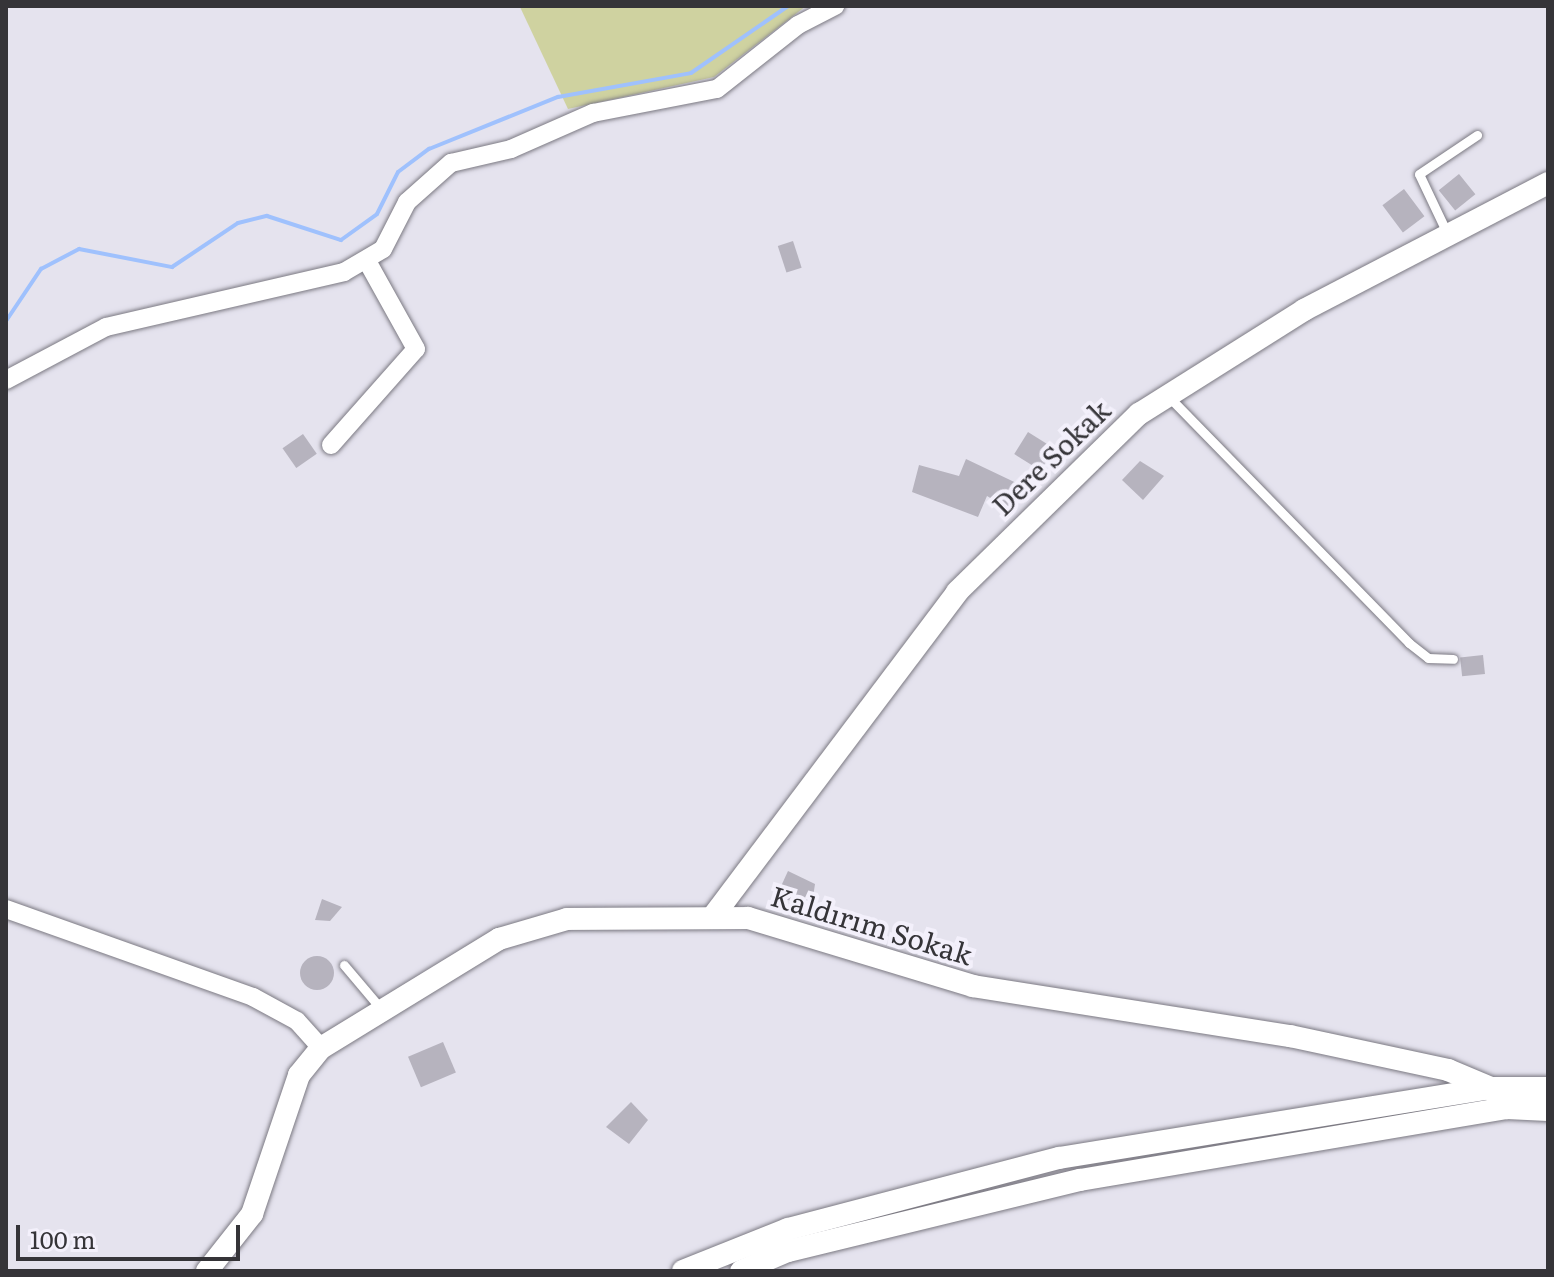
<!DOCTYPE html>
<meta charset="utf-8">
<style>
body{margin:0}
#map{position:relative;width:1554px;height:1277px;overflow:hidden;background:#e5e3ee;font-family:Literata,serif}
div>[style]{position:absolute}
.green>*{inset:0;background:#cfd2a0}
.stream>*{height:4px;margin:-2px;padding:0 2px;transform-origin:2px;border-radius:2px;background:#9fc1fd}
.building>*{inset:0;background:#b6b3be;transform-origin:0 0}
.round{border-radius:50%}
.roads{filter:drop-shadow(0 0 2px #7b7982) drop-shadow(0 0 2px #7b7982)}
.service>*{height:9px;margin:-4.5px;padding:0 4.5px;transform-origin:4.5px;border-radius:4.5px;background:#fff}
.minor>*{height:18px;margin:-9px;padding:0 9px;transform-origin:9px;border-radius:9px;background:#fff}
.tertiary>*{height:22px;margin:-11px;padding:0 11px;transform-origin:11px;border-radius:11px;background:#fff}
span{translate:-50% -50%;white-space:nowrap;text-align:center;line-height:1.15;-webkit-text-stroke:8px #f3f0fb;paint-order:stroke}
.street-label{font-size:28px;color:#353438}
.frame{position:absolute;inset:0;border:8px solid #353438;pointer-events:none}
.scale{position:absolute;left:16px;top:1225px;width:224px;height:36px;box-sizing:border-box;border:4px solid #353438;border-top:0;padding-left:10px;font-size:24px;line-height:28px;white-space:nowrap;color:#353438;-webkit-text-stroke:6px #f3f0fb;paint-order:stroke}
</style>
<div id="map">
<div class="green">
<i style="clip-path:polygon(806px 6px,714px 77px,568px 109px,520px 7px)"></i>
</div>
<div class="stream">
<i style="left:6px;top:321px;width:63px;rotate:-56.1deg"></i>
<i style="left:41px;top:269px;width:43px;rotate:-27.8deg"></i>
<i style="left:79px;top:249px;width:95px;rotate:11deg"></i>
<i style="left:172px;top:267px;width:79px;rotate:-33.7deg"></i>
<i style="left:238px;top:223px;width:30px;rotate:-14deg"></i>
<i style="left:267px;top:216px;width:78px;rotate:18deg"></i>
<i style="left:341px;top:240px;width:44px;rotate:-35.8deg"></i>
<i style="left:377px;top:214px;width:47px;rotate:-63.4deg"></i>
<i style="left:398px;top:172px;width:39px;rotate:-37deg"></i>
<i style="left:429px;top:149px;width:139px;rotate:-22deg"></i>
<i style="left:558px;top:97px;width:135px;rotate:-10.2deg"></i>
<i style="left:691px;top:73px;width:118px;rotate:-34.6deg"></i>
</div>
<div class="building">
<i style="left:1459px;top:174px;width:26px;height:26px;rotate:51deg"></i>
<i style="left:1404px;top:189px;width:34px;height:27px;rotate:53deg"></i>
<i style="left:793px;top:241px;width:28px;height:16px;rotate:72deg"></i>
<i style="left:1028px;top:432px;width:31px;height:26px;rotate:32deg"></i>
<i style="left:303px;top:434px;width:24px;height:25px;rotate:55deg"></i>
<i style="clip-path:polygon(966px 459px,1023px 486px,1009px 509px,987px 496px,978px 517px,912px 492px,919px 465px,959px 476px)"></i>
<i style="clip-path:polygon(1140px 461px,1164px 476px,1143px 500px,1122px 480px)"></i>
<i style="left:1483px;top:655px;width:19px;height:23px;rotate:84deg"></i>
<i style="clip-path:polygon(788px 871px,815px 884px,811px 910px,777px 895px)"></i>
<i style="clip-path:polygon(322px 899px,342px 907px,330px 921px,315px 920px)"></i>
<i class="round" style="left:300px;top:956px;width:34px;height:34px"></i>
<i style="left:443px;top:1042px;width:33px;height:38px;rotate:67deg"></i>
<i style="clip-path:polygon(631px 1102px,648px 1120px,629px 1144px,606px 1127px)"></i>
</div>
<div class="roads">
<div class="service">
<i style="left:1447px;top:233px;width:65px;rotate:-115.4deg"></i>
<i style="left:1419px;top:174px;width:70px;rotate:-33.9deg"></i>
<i style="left:1169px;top:397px;width:344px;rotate:45.7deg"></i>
<i style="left:1409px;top:643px;width:24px;rotate:38deg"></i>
<i style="left:1428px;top:658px;width:25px;rotate:2deg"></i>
<i style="left:344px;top:965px;width:59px;rotate:49.8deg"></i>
</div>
<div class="minor">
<i style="left:6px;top:380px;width:113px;rotate:-27.9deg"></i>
<i style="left:106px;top:327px;width:244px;rotate:-13deg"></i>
<i style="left:344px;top:272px;width:45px;rotate:-30.5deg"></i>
<i style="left:383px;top:249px;width:53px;rotate:-62.9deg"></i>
<i style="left:407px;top:202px;width:59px;rotate:-41.6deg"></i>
<i style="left:451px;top:163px;width:62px;rotate:-13.1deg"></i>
<i style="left:511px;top:149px;width:90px;rotate:-23.7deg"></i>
<i style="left:593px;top:113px;width:126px;rotate:-11deg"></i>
<i style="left:717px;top:89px;width:103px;rotate:-38.3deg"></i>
<i style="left:798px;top:25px;width:42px;rotate:-27.2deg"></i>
<i style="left:331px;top:445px;width:128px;rotate:-48.5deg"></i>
<i style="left:416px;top:349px;width:101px;rotate:-119.1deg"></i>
<i style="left:6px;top:909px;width:262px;rotate:19.6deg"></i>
<i style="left:253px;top:997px;width:50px;rotate:28.6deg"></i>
<i style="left:297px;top:1021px;width:36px;rotate:48deg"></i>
</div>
<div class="tertiary">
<i style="left:714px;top:915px;width:404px;rotate:-53deg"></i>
<i style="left:957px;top:592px;width:255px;rotate:-44.4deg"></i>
<i style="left:1139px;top:414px;width:195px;rotate:-32.2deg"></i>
<i style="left:1304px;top:310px;width:275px;rotate:-27.5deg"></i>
<i style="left:207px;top:1271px;width:73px;rotate:-51.7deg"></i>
<i style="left:252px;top:1214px;width:147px;rotate:-71.3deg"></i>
<i style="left:299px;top:1075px;width:35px;rotate:-51deg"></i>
<i style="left:321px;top:1048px;width:209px;rotate:-31.5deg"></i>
<i style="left:499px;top:939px;width:71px;rotate:-16.4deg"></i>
<i style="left:567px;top:919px;width:181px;rotate:-0.3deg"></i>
<i style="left:748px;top:918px;width:235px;rotate:16.8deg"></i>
<i style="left:973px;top:986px;width:321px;rotate:9deg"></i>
<i style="left:1290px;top:1036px;width:162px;rotate:12.1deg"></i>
<i style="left:1448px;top:1070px;width:47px;rotate:22.7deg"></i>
<i style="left:1491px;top:1088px;width:26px;rotate:51deg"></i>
<i style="left:683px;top:1271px;width:113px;rotate:-21.8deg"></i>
<i style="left:788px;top:1229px;width:280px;rotate:-14.7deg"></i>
<i style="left:1059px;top:1158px;width:438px;rotate:-9.2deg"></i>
<i style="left:1491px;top:1088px;width:57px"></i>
<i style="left:741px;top:1271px;width:51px;rotate:-23.1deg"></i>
<i style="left:788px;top:1251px;width:301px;rotate:-13.7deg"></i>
<i style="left:1080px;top:1180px;width:433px;rotate:-9.6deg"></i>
<i style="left:1507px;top:1108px;width:41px;rotate:2.8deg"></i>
</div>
</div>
<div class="street-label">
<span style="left:1050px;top:457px;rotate:-44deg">Dere Sokak</span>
<span style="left:872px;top:924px;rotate:17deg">Kaldırım Sokak</span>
</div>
<div class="frame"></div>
<div class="scale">100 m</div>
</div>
